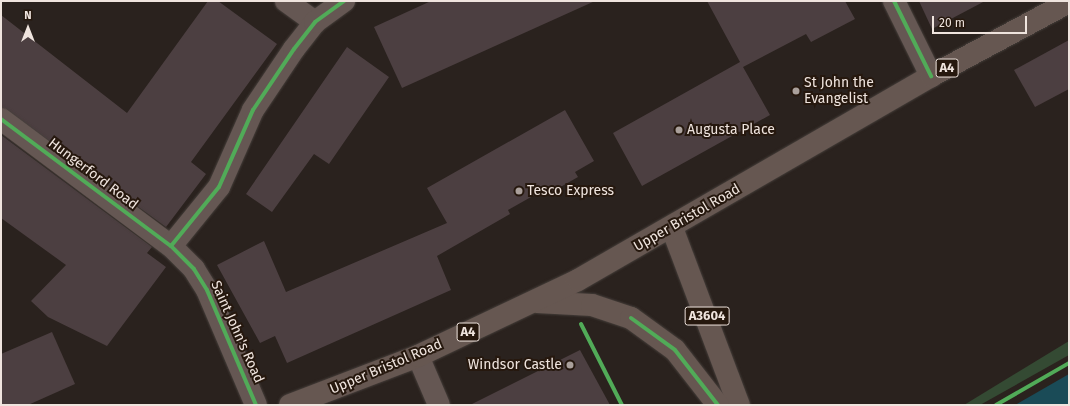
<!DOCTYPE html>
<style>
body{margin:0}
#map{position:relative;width:1070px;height:406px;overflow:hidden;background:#2a221e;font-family:"Fira Sans",sans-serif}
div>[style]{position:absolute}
.green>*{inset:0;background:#344a33}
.water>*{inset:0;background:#1a4b57}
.building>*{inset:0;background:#4c3f41}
.roads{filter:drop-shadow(0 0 1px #453e3a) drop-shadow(0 0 1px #453e3a)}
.minor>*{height:22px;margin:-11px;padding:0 11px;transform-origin:11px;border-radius:11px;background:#655753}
.primary>*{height:22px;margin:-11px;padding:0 11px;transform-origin:11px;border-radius:11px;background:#665751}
.cycleway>*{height:4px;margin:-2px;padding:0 2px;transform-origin:2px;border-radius:2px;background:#51ab58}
.dots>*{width:11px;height:11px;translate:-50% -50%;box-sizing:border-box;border:2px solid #26180e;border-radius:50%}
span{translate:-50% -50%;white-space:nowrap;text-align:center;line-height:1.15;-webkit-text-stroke:4px #26180e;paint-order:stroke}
.shield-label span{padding:1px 3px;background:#26180e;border:1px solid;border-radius:3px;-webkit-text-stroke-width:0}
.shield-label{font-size:13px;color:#efe4de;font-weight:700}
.poi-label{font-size:14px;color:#efe4de}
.left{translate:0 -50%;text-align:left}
.right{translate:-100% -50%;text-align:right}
.street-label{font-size:14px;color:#efe4de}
.frame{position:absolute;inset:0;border:2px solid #efe4de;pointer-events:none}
.north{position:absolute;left:8px;top:8px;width:40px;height:40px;-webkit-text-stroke:3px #26180e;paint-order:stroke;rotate:0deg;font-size:11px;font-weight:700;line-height:16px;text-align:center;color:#efe4de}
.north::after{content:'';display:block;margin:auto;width:14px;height:18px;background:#efe4de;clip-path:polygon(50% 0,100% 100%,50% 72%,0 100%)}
.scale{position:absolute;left:932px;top:16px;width:95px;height:18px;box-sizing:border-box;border:2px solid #efe4de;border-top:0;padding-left:5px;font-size:12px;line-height:14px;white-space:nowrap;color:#efe4de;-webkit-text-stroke:3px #26180e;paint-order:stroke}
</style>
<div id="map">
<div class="green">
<i style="clip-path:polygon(1069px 341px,1069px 355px,980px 405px,964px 405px)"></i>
</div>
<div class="water">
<i style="clip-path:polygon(1069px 374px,1069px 405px,1015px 405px)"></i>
</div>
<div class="building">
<i style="clip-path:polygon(208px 1px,218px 1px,277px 44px,191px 162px,206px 174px,166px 227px,1px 107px,1px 15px,127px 113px)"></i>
<i style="clip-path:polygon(431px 1px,595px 1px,402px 88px,374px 27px)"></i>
<i style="clip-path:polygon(707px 1px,845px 1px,855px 19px,811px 42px,806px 34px,743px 67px,770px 115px,642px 186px,613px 133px,740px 62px)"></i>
<i style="clip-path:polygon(919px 1px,985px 1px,932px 29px)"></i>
<i style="clip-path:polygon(1069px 40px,1069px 89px,1035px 107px,1014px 70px)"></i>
<i style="clip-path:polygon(347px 47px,389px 77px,329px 164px,314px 154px,272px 212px,246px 194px)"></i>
<i style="clip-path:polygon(565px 110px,594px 161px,575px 172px,578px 177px,550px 193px,547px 188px,508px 210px,510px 214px,437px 256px,451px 290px,287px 363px,275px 336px,260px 343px,217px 265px,264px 241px,286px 292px,447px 223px,427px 188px)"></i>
<i style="clip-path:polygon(1px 135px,152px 247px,147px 253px,166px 267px,107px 346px,48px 317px,31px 301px,66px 265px,1px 218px)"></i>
<i style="clip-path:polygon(52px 332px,75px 384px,28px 405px,1px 405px,1px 354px)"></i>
<i style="clip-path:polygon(580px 350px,610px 405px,470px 405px)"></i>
</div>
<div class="roads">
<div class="minor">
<i style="left:286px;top:1px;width:36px;rotate:36deg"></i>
<i style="left:894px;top:1px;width:84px;rotate:63.7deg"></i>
<i style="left:1px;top:119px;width:212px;rotate:36.8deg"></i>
<i style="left:418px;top:356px;width:53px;rotate:66.8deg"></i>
<i style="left:256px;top:405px;width:125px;rotate:-113.1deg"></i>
<i style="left:207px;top:290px;width:25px;rotate:-122deg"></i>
<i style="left:194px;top:269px;width:33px;rotate:-135deg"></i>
<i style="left:171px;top:246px;width:76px;rotate:-50.9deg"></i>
<i style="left:219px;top:187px;width:84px;rotate:-66.2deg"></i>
<i style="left:253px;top:110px;width:73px;rotate:-56.1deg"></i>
<i style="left:294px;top:49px;width:34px;rotate:-52deg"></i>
<i style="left:315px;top:22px;width:36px;rotate:-36deg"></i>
</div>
<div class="primary">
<i style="left:672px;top:228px;width:189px;rotate:69.3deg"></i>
<i style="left:537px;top:302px;width:55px;rotate:3.1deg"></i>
<i style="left:592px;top:305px;width:41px;rotate:18.4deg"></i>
<i style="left:631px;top:318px;width:54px;rotate:36deg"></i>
<i style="left:675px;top:350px;width:70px;rotate:52deg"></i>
<i style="left:290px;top:405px;width:137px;rotate:-20.9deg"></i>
<i style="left:418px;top:356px;width:177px;rotate:-25.4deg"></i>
<i style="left:578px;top:280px;width:408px;rotate:-30deg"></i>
<i style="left:931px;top:76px;width:157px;rotate:-28.2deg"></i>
</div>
</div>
<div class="cycleway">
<i style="left:894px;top:1px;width:84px;rotate:63.7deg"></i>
<i style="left:1px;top:119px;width:212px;rotate:36.8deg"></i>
<i style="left:631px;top:318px;width:54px;rotate:36deg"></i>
<i style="left:675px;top:350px;width:70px;rotate:52deg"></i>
<i style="left:581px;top:324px;width:91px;rotate:63.2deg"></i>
<i style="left:256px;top:405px;width:125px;rotate:-113.1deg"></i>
<i style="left:207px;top:290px;width:25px;rotate:-122deg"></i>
<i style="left:194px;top:269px;width:33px;rotate:-135deg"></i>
<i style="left:171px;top:246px;width:76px;rotate:-50.9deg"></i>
<i style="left:219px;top:187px;width:84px;rotate:-66.2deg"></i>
<i style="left:253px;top:110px;width:73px;rotate:-56.1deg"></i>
<i style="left:294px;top:49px;width:34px;rotate:-52deg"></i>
<i style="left:315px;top:22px;width:36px;rotate:-36deg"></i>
<i style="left:996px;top:405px;width:84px;rotate:-29.9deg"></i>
</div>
<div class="dots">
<i style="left:796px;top:91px;background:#aaa09b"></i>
<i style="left:679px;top:130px;background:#aaa09b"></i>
<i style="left:519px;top:191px;background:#aaa09b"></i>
<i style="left:570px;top:365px;background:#aaa09b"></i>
</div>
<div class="shield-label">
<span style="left:947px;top:68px">A4</span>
<span style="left:707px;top:316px">A3604</span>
<span style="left:468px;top:332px">A4</span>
</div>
<div class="poi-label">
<span class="left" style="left:804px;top:91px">St John the<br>Evangelist</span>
<span class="left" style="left:687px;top:130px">Augusta Place</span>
<span class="left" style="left:527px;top:191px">Tesco Express</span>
<span class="right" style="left:562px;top:365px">Windsor Castle</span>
</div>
<div class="street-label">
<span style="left:93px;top:174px;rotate:37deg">Hungerford Road</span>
<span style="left:687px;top:218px;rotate:-30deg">Upper Bristol Road</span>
<span style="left:237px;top:332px;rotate:66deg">Saint John's Road</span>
<span style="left:386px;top:367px;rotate:-23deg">Upper Bristol Road</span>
</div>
<div class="frame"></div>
<div class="north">N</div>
<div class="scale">20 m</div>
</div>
